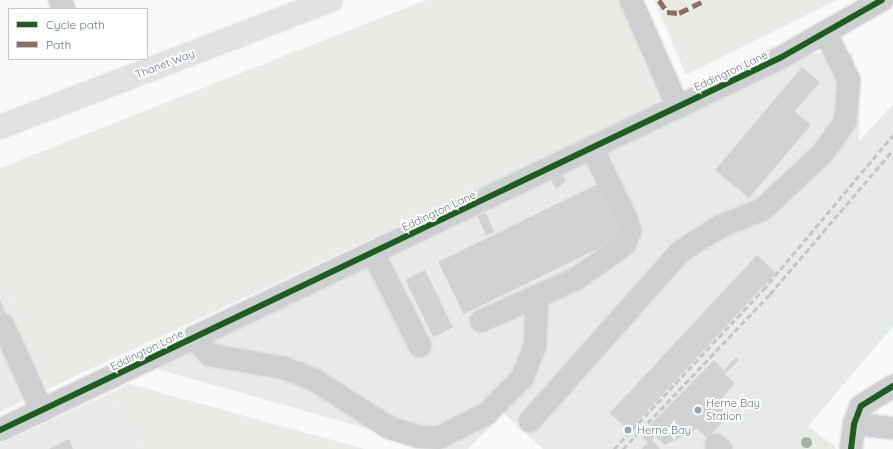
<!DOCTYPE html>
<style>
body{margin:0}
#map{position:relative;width:893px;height:449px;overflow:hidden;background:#f9f9f9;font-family:Quicksand,sans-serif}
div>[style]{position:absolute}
.built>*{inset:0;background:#e8e9e9}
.green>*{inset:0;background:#e8ebe6}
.building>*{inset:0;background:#d0d2d3;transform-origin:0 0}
.roads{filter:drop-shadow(0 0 1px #d5d6d7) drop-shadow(0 0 1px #d5d6d7)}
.minor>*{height:22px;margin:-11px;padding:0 11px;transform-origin:11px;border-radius:11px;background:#cecfd0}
.major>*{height:22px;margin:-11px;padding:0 11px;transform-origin:11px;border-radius:11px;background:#e1e2e2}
.rail>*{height:3px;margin-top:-1.5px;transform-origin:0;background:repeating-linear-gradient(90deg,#c3c5c6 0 6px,transparent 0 9px)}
.quiet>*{height:5px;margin-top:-2.5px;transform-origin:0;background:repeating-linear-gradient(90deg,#8d6e63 0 10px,transparent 0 15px)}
.cycleway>*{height:6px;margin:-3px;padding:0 3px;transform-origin:3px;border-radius:3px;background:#1b5e20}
.trees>*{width:11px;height:11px;margin:-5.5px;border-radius:50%;background:#a9b3a7}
.dots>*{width:11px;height:11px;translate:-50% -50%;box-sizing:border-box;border:2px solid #fff;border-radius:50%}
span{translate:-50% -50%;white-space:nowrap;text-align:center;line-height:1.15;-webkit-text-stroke:4px #fff;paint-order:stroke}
.street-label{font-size:11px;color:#657683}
.poi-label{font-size:11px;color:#657683}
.left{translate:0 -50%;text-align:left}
.legend{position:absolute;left:8px;top:8px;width:140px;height:52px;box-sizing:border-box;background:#fff;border:1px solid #c1c8cd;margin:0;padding:5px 7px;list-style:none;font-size:12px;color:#657683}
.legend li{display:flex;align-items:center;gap:8px;height:20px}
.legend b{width:20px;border:1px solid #c1c8cd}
</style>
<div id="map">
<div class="built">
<i style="clip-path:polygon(824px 53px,841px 60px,852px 53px,860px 91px,859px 141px,893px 104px,893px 326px,789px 449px,543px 449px,503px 413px,468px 449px,439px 449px,150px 367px,812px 54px)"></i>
<i style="clip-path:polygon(0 275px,48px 389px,0 412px)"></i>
<i style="clip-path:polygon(109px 394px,141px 449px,0 449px,0 444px)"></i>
</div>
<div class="green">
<i style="clip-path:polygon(426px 0,623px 0,669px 100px,48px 389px,0 275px,0 168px)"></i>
<i style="clip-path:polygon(654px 0,837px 0,686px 75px)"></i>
<i style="clip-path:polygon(129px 384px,365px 449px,141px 449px,109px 394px)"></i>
<i style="clip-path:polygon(807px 426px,835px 446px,836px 449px,786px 449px)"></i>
</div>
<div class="building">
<i style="clip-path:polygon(802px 67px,820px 82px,795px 111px,811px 125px,749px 198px,715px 170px)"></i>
<i style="clip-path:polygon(562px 173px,566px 181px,556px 189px,551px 179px)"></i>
<i style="left:600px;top:183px;width:58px;height:180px;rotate:64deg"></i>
<i style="left:486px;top:213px;width:21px;height:9px;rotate:67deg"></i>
<i style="left:757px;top:255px;width:26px;height:216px;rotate:43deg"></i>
<i style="left:425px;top:270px;width:64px;height:22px;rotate:64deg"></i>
<i style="clip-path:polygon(0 299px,6px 314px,0 316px)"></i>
<i style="clip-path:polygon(736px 357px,739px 360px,725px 374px,735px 383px,717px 404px,729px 416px,707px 438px,696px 428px,686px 438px,684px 436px,665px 445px,655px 436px,652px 440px,660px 449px,641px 449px,648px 443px,640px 435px,714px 360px,724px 370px)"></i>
<i style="clip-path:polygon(69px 439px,73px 449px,49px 449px)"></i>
</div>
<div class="roads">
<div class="minor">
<i style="left:60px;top:0;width:10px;rotate:66deg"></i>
<i style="left:631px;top:0;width:117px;rotate:66.3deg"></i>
<i style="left:373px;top:253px;width:104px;rotate:63.2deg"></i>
<i style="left:481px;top:321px;width:104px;rotate:-23.9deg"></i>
<i style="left:576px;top:279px;width:60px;rotate:-35.5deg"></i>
<i style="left:625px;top:244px;width:14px;rotate:-69deg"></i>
<i style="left:630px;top:231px;width:14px;rotate:-107deg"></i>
<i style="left:626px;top:218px;width:78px;rotate:-115.9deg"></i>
<i style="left:3px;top:325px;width:94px;rotate:65.6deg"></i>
<i style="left:194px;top:338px;width:23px;rotate:47deg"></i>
<i style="left:210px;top:355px;width:75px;rotate:10deg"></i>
<i style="left:284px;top:368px;width:31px;rotate:21deg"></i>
<i style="left:313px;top:379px;width:91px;rotate:32.5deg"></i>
<i style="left:390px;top:428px;width:31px;rotate:17deg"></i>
<i style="left:420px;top:437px;width:18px;rotate:3deg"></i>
<i style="left:438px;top:438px;width:54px;rotate:-26.6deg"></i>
<i style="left:486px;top:414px;width:51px;rotate:-45deg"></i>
<i style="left:522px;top:378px;width:35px;rotate:-68deg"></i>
<i style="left:535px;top:346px;width:50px;rotate:-87.7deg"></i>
<i style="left:530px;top:421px;width:227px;rotate:-48.4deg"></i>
<i style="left:681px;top:251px;width:47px;rotate:-32deg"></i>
<i style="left:721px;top:226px;width:44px;rotate:-21.3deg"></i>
<i style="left:762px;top:210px;width:83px;rotate:-43.1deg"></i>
<i style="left:823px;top:153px;width:39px;rotate:-55deg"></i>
<i style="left:845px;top:121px;width:41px;rotate:-84.4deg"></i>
<i style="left:849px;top:80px;width:50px;rotate:-116.1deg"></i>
<i style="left:854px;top:424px;width:39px;rotate:6deg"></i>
<i style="left:0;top:430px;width:864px;rotate:-25.5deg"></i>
<i style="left:780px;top:58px;width:117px;rotate:-29.6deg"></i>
<i style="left:716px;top:445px;width:6px;rotate:39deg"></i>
<i style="left:851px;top:449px;width:25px;rotate:-83deg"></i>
<i style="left:854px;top:424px;width:19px;rotate:-69deg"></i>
<i style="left:861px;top:406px;width:38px;rotate:-32deg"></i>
</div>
<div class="major">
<i style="left:0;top:127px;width:355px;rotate:-21deg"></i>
</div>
</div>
<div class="rail">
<i style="left:614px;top:449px;width:218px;rotate:-46.9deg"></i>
<i style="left:763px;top:290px;width:202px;rotate:-50deg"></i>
<i style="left:623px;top:449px;width:214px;rotate:-46.5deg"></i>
<i style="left:770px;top:294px;width:189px;rotate:-49.5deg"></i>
</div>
<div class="quiet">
<i style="left:659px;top:0;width:14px;rotate:56deg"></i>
<i style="left:667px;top:12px;width:12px;rotate:5deg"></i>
<i style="left:679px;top:13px;width:30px;rotate:-26deg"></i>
</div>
<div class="cycleway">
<i style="left:0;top:430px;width:864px;rotate:-25.5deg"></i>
<i style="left:780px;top:58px;width:117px;rotate:-29.6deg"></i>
<i style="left:851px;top:449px;width:25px;rotate:-83deg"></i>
<i style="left:854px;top:424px;width:19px;rotate:-69deg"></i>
<i style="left:861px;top:406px;width:38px;rotate:-32deg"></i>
</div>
<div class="trees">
<i style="left:806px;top:442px"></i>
</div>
<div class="dots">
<i style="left:698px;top:410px;background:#99a4ac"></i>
<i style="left:628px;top:430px;background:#99a4ac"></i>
</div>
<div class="street-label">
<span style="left:165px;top:64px;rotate:-21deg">Thanet Way</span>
<span style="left:731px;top:71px;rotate:-25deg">Eddington Lane</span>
<span style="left:439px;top:211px;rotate:-25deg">Eddington Lane</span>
<span style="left:147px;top:350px;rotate:-26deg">Eddington Lane</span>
</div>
<div class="poi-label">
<span class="left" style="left:706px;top:410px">Herne Bay<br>Station</span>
<span class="left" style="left:637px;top:430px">Herne Bay</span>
</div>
<ul class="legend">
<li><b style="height:5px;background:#1b5e20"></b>Cycle path</li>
<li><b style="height:5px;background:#8d6e63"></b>Path</li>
</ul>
</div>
